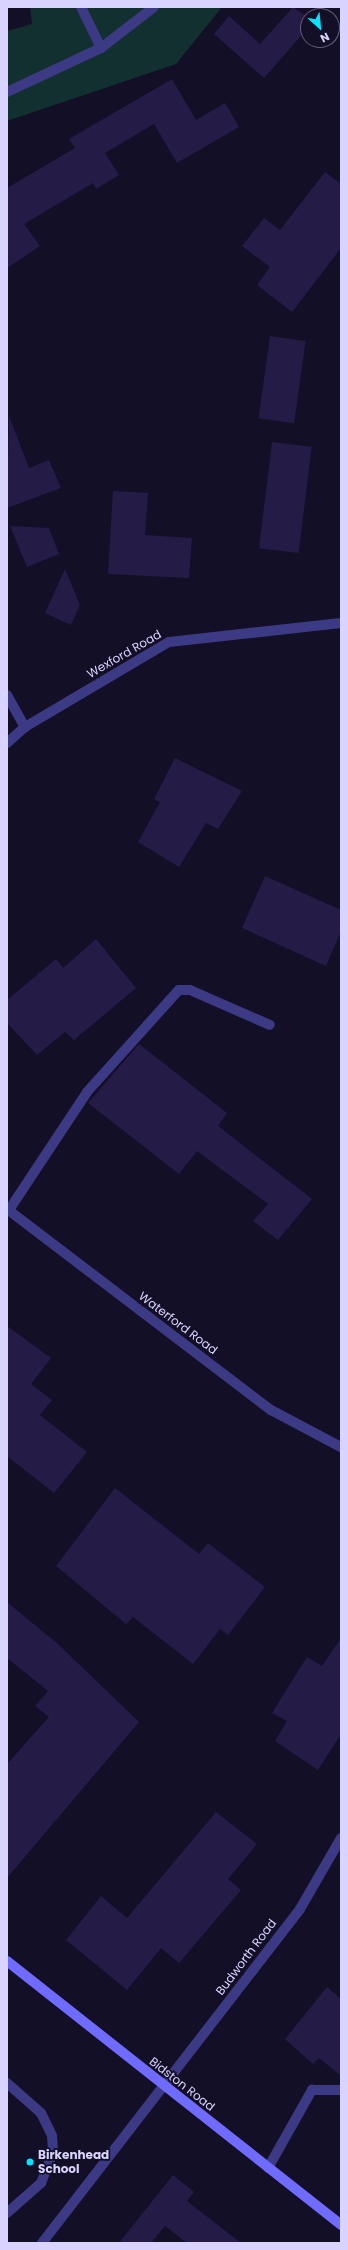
<!DOCTYPE html>
<style>
body{margin:0}
#map{position:relative;width:348px;height:2250px;overflow:hidden;background:#130f26;font-family:Poppins,sans-serif}
div>[style]{position:absolute}
.green>*{inset:0;background:#12302f}
.building>*{inset:0;background:#241b47;transform-origin:0 0}
.service>*{height:10px;margin:-5px;padding:0 5px;transform-origin:5px;border-radius:5px;background:#3d3a85}
.minor>*{height:10px;margin:-5px;padding:0 5px;transform-origin:5px;border-radius:5px;background:#3d3a85}
.secondary>*{height:10px;margin:-5px;padding:0 5px;transform-origin:5px;border-radius:5px;background:#6f6bff}
.dots>*{width:11px;height:11px;translate:-50% -50%;box-sizing:border-box;border:2px solid #130f26;border-radius:50%}
span{translate:-50% -50%;white-space:nowrap;text-align:center;line-height:1.15;-webkit-text-stroke:3.5px #130f26;paint-order:stroke}
.street-label{font-size:12px;color:#d9d4ff}
.poi-label{font-size:12px;color:#d9d4ff;font-weight:700}
.left{translate:0 -50%;text-align:left}
.frame{position:absolute;inset:0;border:8px solid #d9d4ff;pointer-events:none}
.north{position:absolute;left:300px;top:8px;width:40px;height:40px;box-sizing:border-box;background:#130f26;border:1px solid #625e7d;border-radius:50%;rotate:153deg;font-size:11px;font-weight:700;line-height:16px;text-align:center;color:#d9d4ff}
.north::after{content:'';display:block;margin:auto;width:14px;height:18px;background:#00e5ff;clip-path:polygon(50% 0,100% 100%,50% 72%,0 100%)}
</style>
<div id="map">
<div class="green">
<i style="clip-path:polygon(30px 7px,222px 7px,176px 64px,7px 121px,7px 31px,32px 24px)"></i>
</div>
<div class="building">
<i style="clip-path:polygon(293px 7px,308px 18px,308px 28px,264px 78px,214px 34px,229px 16px,260px 44px)"></i>
<i style="clip-path:polygon(172px 79px,196px 120px,225px 103px,239px 127px,177px 163px,154px 124px,105px 153px,119px 175px,96px 189px,93px 183px,24px 224px,40px 246px,7px 268px,7px 188px,75px 148px,69px 139px)"></i>
<i style="clip-path:polygon(325px 172px,341px 184px,341px 248px,292px 312px,257px 285px,270px 267px,242px 246px,264px 218px,280px 230px)"></i>
<i style="left:270px;top:336px;width:36px;height:83px;rotate:8deg"></i>
<i style="clip-path:polygon(9px 416px,29px 468px,49px 460px,61px 488px,7px 508px)"></i>
<i style="left:272px;top:442px;width:40px;height:107px;rotate:7deg"></i>
<i style="clip-path:polygon(113px 491px,148px 493px,145px 535px,192px 538px,189px 578px,108px 574px)"></i>
<i style="clip-path:polygon(10px 526px,49px 528px,59px 554px,27px 567px)"></i>
<i style="clip-path:polygon(65px 569px,80px 605px,71px 625px,45px 613px)"></i>
<i style="clip-path:polygon(175px 758px,242px 791px,218px 829px,206px 823px,179px 867px,138px 842px,160px 802px,154px 799px)"></i>
<i style="clip-path:polygon(265px 876px,341px 910px,341px 931px,326px 966px,242px 928px)"></i>
<i style="clip-path:polygon(96px 939px,136px 988px,74px 1040px,65px 1032px,37px 1055px,7px 1023px,7px 1000px,56px 959px,63px 968px)"></i>
<i style="clip-path:polygon(139px 1044px,227px 1113px,218px 1126px,312px 1199px,278px 1240px,253px 1221px,268px 1204px,197px 1151px,179px 1174px,88px 1103px)"></i>
<i style="clip-path:polygon(7px 1326px,51px 1358px,31px 1384px,52px 1400px,40px 1415px,87px 1452px,54px 1493px,7px 1456px)"></i>
<i style="clip-path:polygon(115px 1488px,199px 1554px,208px 1543px,265px 1587px,228px 1635px,220px 1629px,193px 1664px,133px 1617px,126px 1624px,56px 1566px)"></i>
<i style="clip-path:polygon(7px 1602px,58px 1644px,139px 1722px,7px 1878px,7px 1764px,49px 1717px,35px 1706px,48px 1691px,7px 1658px)"></i>
<i style="clip-path:polygon(341px 1638px,341px 1734px,318px 1770px,275px 1741px,287px 1721px,272px 1713px,307px 1657px,322px 1666px)"></i>
<i style="clip-path:polygon(216px 1812px,257px 1844px,228px 1879px,241px 1890px,179px 1963px,161px 1948px,127px 1990px,66px 1940px,101px 1896px,127px 1918px)"></i>
<i style="clip-path:polygon(327px 1987px,341px 1999px,341px 2076px,319px 2058px,313px 2064px,285px 2039px)"></i>
<i style="clip-path:polygon(173px 2175px,194px 2192px,187px 2201px,241px 2243px,187px 2243px,165px 2226px,151px 2243px,119px 2243px)"></i>
</div>
<div class="service">
<i style="left:81px;top:7px;width:46px;rotate:64deg"></i>
<i style="left:7px;top:2083px;width:45px;rotate:41.4deg"></i>
<i style="left:41px;top:2113px;width:25px;rotate:64deg"></i>
<i style="left:52px;top:2136px;width:16px;rotate:86deg"></i>
<i style="left:53px;top:2152px;width:33px;rotate:111deg"></i>
<i style="left:41px;top:2183px;width:45px;rotate:138.6deg"></i>
</div>
<div class="minor">
<i style="left:7px;top:92px;width:104px;rotate:-25.1deg"></i>
<i style="left:101px;top:48px;width:67px;rotate:-37.7deg"></i>
<i style="left:7px;top:695px;width:37px;rotate:61deg"></i>
<i style="left:7px;top:743px;width:24px;rotate:-42deg"></i>
<i style="left:25px;top:727px;width:167px;rotate:-30.6deg"></i>
<i style="left:169px;top:642px;width:173px;rotate:-6.3deg"></i>
<i style="left:7px;top:1209px;width:332px;rotate:37.3deg"></i>
<i style="left:271px;top:1410px;width:79px;rotate:27.9deg"></i>
<i style="left:9px;top:1210px;width:141px;rotate:-56.5deg"></i>
<i style="left:87px;top:1092px;width:137px;rotate:-48deg"></i>
<i style="left:179px;top:990px;width:11px"></i>
<i style="left:190px;top:990px;width:87px;rotate:23.6deg"></i>
<i style="left:268px;top:2168px;width:90px;rotate:-60.6deg"></i>
<i style="left:312px;top:2090px;width:29px"></i>
<i style="left:42px;top:2243px;width:422px;rotate:-52.3deg"></i>
<i style="left:300px;top:1909px;width:82px;rotate:-60deg"></i>
</div>
<div class="secondary">
<i style="left:7px;top:1961px;width:426px;rotate:38.3deg"></i>
</div>
<div class="dots">
<i style="left:30px;top:2162px;background:#00e5ff"></i>
</div>
<div class="street-label">
<span style="left:124px;top:654px;rotate:-30deg">Wexford Road</span>
<span style="left:178px;top:1323px;rotate:37deg">Waterford Road</span>
<span style="left:246px;top:1957px;rotate:-53deg">Budworth Road</span>
<span style="left:182px;top:2084px;rotate:38deg">Bidston Road</span>
</div>
<div class="poi-label">
<span class="left" style="left:38px;top:2162px">Birkenhead<br>School</span>
</div>
<div class="frame"></div>
<div class="north">N</div>
</div>
